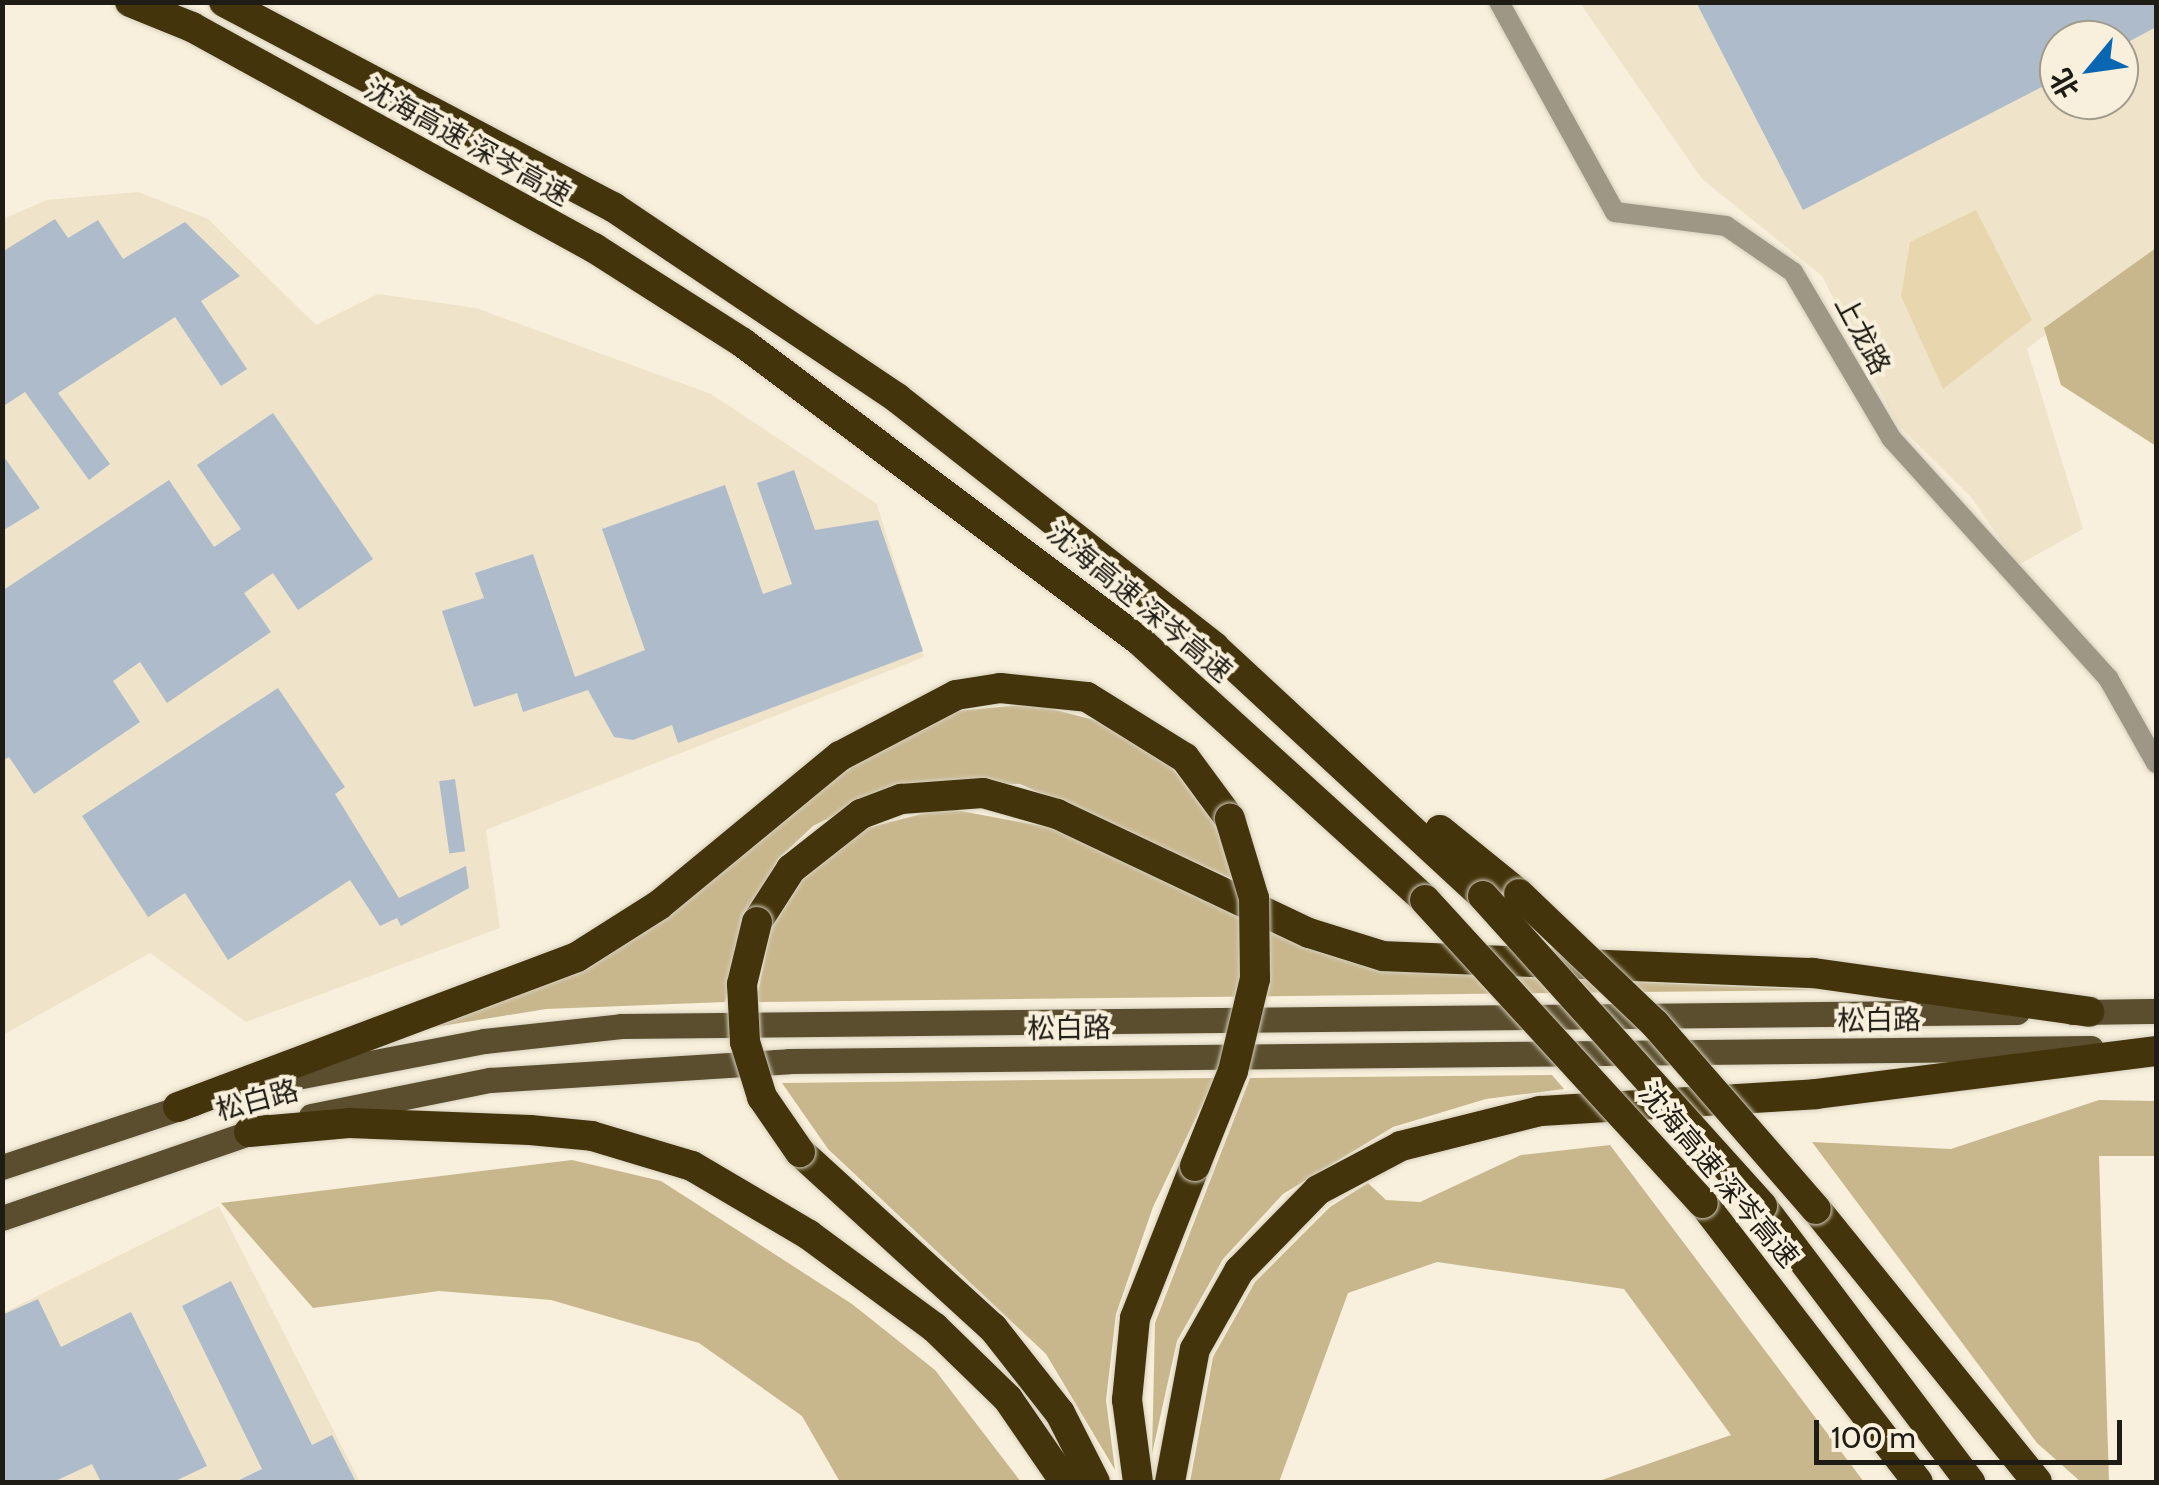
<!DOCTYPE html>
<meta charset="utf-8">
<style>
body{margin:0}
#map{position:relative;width:2159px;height:1485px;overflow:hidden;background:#f8f0dc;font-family:Cabin,"Noto Sans SC",sans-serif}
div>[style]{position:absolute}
.built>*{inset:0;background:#efe4c9}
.green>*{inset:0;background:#e8d7ae}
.forest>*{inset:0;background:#c8b78d}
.building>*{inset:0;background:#adbbcb;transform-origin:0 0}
.roads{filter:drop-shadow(0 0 2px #d5cebc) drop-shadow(0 0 2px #d5cebc)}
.street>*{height:20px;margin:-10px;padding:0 10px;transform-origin:10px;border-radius:10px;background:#9e9785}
.primary>*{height:25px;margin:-12.5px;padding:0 12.5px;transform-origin:12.5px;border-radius:12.5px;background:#5a4e2e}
.highway>*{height:30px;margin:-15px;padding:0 15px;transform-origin:15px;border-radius:15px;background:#43340b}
.bridges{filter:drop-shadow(0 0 2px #d5cebc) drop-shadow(0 0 2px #d5cebc)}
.highway-bridge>*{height:30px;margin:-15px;padding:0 15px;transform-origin:15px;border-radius:15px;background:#43340b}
span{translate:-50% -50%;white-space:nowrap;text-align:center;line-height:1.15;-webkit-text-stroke:8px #f8f0dc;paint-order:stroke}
.street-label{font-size:28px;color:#1f1c15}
.frame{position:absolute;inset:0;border:5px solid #1f1c15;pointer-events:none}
.north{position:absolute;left:2039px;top:20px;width:100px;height:100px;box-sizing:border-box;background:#f8f0dc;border:2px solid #a19b8c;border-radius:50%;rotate:241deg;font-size:28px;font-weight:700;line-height:40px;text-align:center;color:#1f1c15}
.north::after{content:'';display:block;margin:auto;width:35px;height:45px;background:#0866b3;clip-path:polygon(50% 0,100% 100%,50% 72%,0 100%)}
.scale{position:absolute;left:1814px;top:1420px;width:308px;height:45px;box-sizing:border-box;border:5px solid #1f1c15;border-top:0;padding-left:12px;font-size:30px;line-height:35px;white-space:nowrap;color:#1f1c15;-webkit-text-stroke:8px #f8f0dc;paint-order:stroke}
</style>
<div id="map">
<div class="built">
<i style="clip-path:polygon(evenodd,1580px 3px,2156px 3px,2156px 248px,2027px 349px,2083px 529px,2018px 565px,1971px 497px,1897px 424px,1822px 276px,1702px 179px,1580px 3px,2059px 40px,2119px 40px,2119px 100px,2059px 100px,2059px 40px)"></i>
<i style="clip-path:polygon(138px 192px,208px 219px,316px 325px,378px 294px,476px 308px,711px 394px,877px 504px,924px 657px,486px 830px,500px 928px,246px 1022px,150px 953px,3px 1035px,3px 219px,47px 200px)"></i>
<i style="clip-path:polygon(219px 1206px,360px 1482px,3px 1482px,3px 1313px)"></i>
</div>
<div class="green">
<i style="clip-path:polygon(1976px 210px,2032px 320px,1943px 389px,1901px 296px,1910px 242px)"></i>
</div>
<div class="forest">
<i style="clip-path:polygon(2156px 248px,2156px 446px,2061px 385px,2044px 328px)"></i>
<i style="clip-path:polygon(1032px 704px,1106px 723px,1170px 765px,1216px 826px,1235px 880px,1020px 784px,897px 784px,813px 826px,779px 858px,744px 917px,725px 1002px,546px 1009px,392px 1034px,584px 971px,668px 917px,849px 768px,957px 711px)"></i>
<i style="clip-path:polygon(945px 808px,1052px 828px,1303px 947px,1380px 971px,1822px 990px,756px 1002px,771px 929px,803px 879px,867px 828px)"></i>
<i style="clip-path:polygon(1552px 1075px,1564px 1089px,1486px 1099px,1393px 1127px,1283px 1194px,1223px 1259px,1177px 1341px,1152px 1454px,1155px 1323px,1250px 1078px)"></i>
<i style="clip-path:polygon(1215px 1078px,1153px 1207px,1116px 1314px,1106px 1400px,1115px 1470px,1046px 1354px,828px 1149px,782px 1083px)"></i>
<i style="clip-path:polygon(2099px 1100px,2156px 1101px,2156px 1156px,2099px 1156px,2109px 1482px,2081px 1482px,2037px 1443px,1812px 1142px,1951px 1149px)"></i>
<i style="clip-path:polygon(1610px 1145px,1864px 1482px,1596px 1482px,1731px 1435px,1624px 1289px,1437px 1262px,1348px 1293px,1279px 1482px,1190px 1482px,1213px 1357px,1255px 1282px,1330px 1207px,1368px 1183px,1386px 1200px,1420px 1202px,1521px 1155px)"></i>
<i style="clip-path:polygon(572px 1160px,661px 1181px,852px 1304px,935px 1370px,1021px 1482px,840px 1482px,802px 1416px,699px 1343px,551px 1300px,439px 1291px,313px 1308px,221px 1203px)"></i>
</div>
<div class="building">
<i style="clip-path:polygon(1696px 2px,2156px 2px,2156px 27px,2119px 47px,2059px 40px,2059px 78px,1803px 210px)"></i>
<i style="clip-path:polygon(55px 219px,68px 238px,98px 220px,123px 259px,185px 222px,240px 276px,201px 301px,247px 369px,221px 386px,175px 317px,58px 393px,110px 464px,89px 480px,25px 392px,2px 407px,2px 252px)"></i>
<i style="clip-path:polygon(273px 413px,373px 559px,298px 610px,273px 573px,244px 593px,271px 632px,167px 703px,140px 662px,113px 681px,140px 722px,34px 794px,9px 757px,2px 761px,2px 591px,169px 480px,214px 547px,241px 529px,197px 465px)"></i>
<i style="clip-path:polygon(2px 454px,40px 508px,2px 531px)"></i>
<i style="clip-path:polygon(794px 470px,815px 530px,878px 520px,923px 651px,678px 743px,672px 725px,633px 740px,614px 737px,588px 690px,523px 712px,517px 693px,474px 707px,442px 611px,484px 598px,475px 573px,533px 554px,575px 677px,645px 650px,602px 529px,725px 485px,763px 594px,792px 584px,757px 483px)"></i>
<i style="clip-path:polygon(278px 688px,345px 787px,335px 794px,399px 898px,466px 866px,469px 888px,401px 926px,397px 918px,380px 926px,350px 880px,228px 960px,185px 893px,148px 917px,82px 816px)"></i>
<i style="left:455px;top:779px;width:73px;height:16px;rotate:82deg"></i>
<i style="clip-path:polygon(231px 1281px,312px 1445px,332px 1435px,356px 1482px,235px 1482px,262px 1469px,182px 1306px)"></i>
<i style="clip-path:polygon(38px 1299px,61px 1347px,131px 1312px,207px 1466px,173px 1482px,101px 1482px,92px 1464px,53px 1482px,2px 1482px,2px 1315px)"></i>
</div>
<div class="roads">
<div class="street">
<i style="left:1499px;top:2px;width:240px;rotate:61.1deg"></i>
<i style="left:1615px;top:212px;width:112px;rotate:7.2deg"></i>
<i style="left:1726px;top:226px;width:81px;rotate:34.5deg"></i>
<i style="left:1793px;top:272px;width:193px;rotate:59.4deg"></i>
<i style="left:1891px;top:438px;width:324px;rotate:47.9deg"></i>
<i style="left:2108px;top:678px;width:98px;rotate:60.5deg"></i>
</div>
<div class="primary">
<i style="left:2072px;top:1012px;width:84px;rotate:-0.7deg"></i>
<i style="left:276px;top:1081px;width:212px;rotate:-10.9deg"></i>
<i style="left:484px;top:1041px;width:138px;rotate:-6.2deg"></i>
<i style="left:621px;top:1026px;width:1396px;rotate:-0.57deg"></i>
<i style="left:311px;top:1116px;width:183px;rotate:-11.4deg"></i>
<i style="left:490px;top:1080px;width:300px;rotate:-3.6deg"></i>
<i style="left:789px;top:1061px;width:1302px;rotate:-0.57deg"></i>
<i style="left:2px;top:1167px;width:202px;rotate:-18.4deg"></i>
<i style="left:2px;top:1218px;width:280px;rotate:-19deg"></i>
</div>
<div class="highway">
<i style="left:130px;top:2px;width:67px;rotate:22deg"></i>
<i style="left:192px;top:27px;width:459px;rotate:28.8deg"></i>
<i style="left:594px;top:248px;width:177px;rotate:32.5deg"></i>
<i style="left:743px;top:343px;width:499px;rotate:36.9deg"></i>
<i style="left:1142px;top:643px;width:382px;rotate:42.2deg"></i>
<i style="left:224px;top:2px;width:440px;rotate:27.8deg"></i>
<i style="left:613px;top:207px;width:342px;rotate:33.9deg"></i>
<i style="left:897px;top:398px;width:403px;rotate:38.1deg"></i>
<i style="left:1214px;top:647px;width:367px;rotate:42.8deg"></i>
<i style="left:1440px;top:830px;width:102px;rotate:39deg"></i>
<i style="left:757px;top:922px;width:63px;rotate:-57.3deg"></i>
<i style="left:791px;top:869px;width:89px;rotate:-38.2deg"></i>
<i style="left:861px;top:814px;width:43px;rotate:-20.6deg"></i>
<i style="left:901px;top:799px;width:82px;rotate:-4.2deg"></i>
<i style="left:983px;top:793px;width:77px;rotate:15.8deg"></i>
<i style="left:1057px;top:814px;width:279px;rotate:25.3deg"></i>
<i style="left:1309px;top:933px;width:77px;rotate:17.3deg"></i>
<i style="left:1383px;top:956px;width:430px;rotate:2.3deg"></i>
<i style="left:1813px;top:973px;width:279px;rotate:8deg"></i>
<i style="left:178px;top:1107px;width:426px;rotate:-20.6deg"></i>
<i style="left:577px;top:957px;width:97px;rotate:-32.4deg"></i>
<i style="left:659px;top:905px;width:234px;rotate:-39.5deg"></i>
<i style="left:840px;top:756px;width:131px;rotate:-27.7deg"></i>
<i style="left:956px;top:695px;width:45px;rotate:-9deg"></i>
<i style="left:1000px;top:688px;width:87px;rotate:5.9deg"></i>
<i style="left:1087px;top:697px;width:115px;rotate:31.9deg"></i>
<i style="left:1185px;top:758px;width:76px;rotate:53.6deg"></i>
<i style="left:249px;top:1132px;width:100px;rotate:-5.1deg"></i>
<i style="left:349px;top:1123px;width:181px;rotate:2.2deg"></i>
<i style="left:530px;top:1130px;width:62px;rotate:5.5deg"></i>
<i style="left:592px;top:1136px;width:104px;rotate:16.7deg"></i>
<i style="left:692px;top:1166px;width:136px;rotate:30.5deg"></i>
<i style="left:809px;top:1235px;width:155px;rotate:36.4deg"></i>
<i style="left:934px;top:1327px;width:103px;rotate:44.2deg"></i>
<i style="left:1008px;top:1399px;width:101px;rotate:55.5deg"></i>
<i style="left:800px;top:1152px;width:261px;rotate:42.4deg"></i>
<i style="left:993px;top:1328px;width:108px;rotate:51.8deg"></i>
<i style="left:1060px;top:1413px;width:77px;rotate:63.1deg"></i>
<i style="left:1703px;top:1203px;width:352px;rotate:52.4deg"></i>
<i style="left:1762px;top:1206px;width:346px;rotate:53deg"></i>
<i style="left:1816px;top:1209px;width:351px;rotate:51deg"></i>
<i style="left:1138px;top:1482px;width:83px;rotate:-97.6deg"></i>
<i style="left:1127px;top:1400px;width:82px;rotate:-84.4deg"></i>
<i style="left:1135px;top:1318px;width:163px;rotate:-68.5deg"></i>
<i style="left:1170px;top:1482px;width:135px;rotate:-79.4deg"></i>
<i style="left:1195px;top:1349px;width:90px;rotate:-60.6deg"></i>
<i style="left:1239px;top:1271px;width:113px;rotate:-45.7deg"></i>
<i style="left:1318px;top:1190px;width:94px;rotate:-27.9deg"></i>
<i style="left:1401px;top:1146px;width:143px;rotate:-14.1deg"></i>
<i style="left:1540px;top:1111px;width:277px;rotate:-3.5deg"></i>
<i style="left:1816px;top:1094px;width:343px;rotate:-7.2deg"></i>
</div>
</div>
<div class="bridges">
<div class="highway-bridge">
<i style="left:1519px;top:894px;width:188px;rotate:43.7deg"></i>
<i style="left:1655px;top:1024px;width:245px;rotate:49deg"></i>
<i style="left:1483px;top:896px;width:417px;rotate:48deg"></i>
<i style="left:1425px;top:900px;width:411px;rotate:47.5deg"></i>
<i style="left:757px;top:922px;width:64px;rotate:103.6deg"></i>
<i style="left:742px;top:984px;width:58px;rotate:87deg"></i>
<i style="left:745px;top:1042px;width:58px;rotate:72.8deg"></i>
<i style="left:762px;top:1097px;width:67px;rotate:55.4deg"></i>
<i style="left:1195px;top:1166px;width:102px;rotate:-68.2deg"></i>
<i style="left:1233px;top:1071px;width:95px;rotate:-76.6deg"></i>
<i style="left:1255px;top:979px;width:81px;rotate:-90.7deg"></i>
<i style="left:1254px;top:898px;width:83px;rotate:-106.9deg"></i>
</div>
</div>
<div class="street-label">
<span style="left:468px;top:142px;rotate:29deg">沈海高速 深岑高速</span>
<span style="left:1863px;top:335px;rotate:62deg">上龙路</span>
<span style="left:1140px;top:602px;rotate:40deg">沈海高速 深岑高速</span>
<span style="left:1879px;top:1020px;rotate:-1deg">松白路</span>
<span style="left:1069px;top:1028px;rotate:-1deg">松白路</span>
<span style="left:257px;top:1100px;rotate:-15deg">松白路</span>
<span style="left:1719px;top:1175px;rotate:50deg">沈海高速 深岑高速</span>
</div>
<div class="frame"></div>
<div class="north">北</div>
<div class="scale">100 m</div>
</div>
